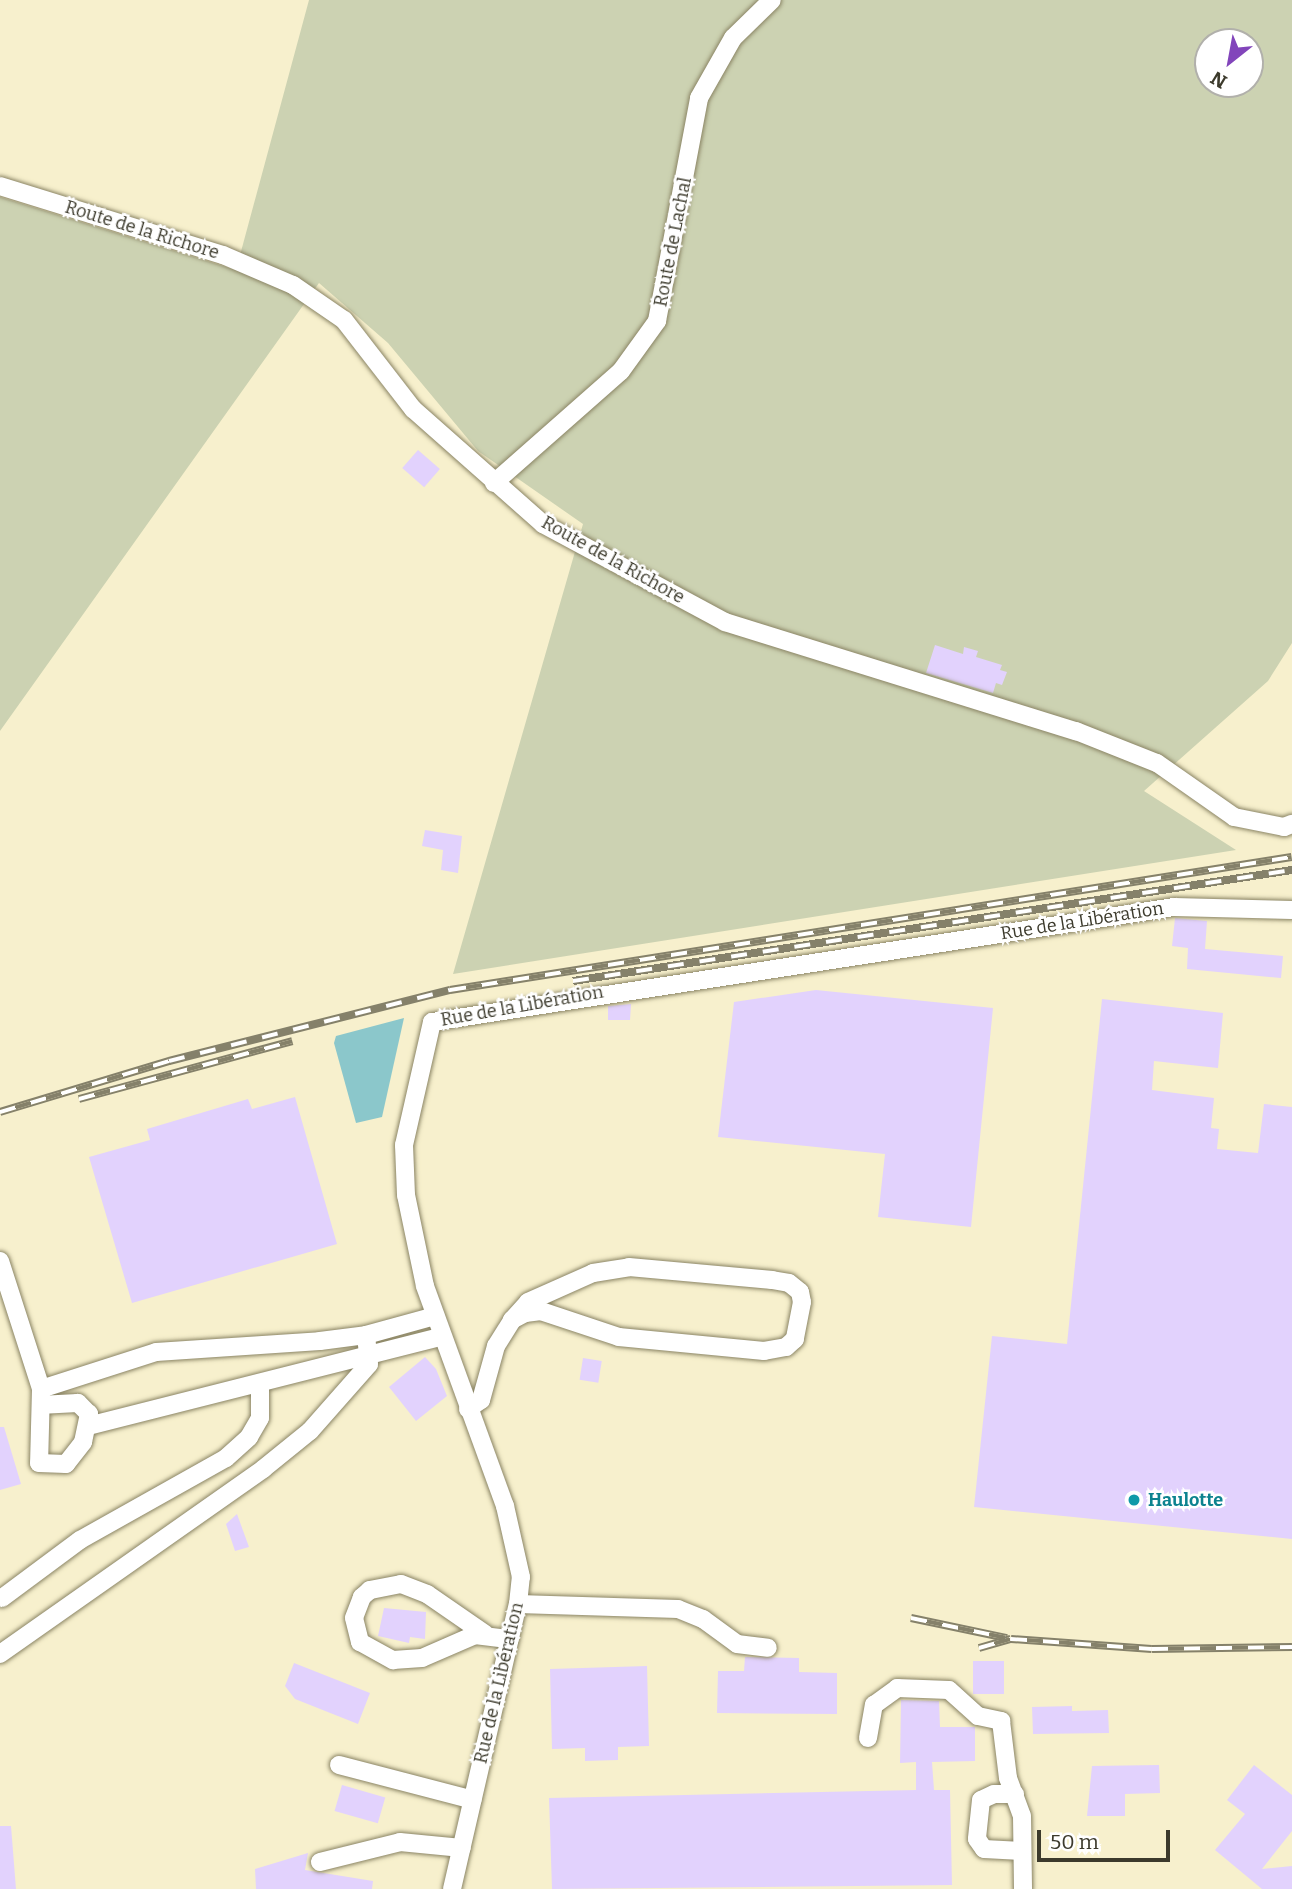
<!DOCTYPE html>
<meta charset="utf-8">
<style>
body{margin:0}
#map{position:relative;width:1292px;height:1889px;overflow:hidden;background:#f7f0cd;font-family:Bitter,serif}
div>[style]{position:absolute}
.green>*{inset:0;background:#ccd2b2}
.water>*{inset:0;background:#8bc7cb}
.building>*{inset:0;background:#e2d2fd;transform-origin:0 0}
.roads{filter:drop-shadow(0 0 2px #8a8464) drop-shadow(0 0 2px #8a8464)}
.minor>*{height:18px;margin:-9px;padding:0 9px;transform-origin:9px;border-radius:9px;background:#fff}
.rail>*{height:8px;margin-top:-4px;transform-origin:0;background:repeating-linear-gradient(90deg,#fff 0 16px,#85816a 0 32px);box-sizing:border-box;border-block:2px solid #85816a}
.dots>*{width:19px;height:19px;translate:-50% -50%;box-sizing:border-box;border:4px solid #fff;border-radius:50%}
span{translate:-50% -50%;white-space:nowrap;text-align:center;line-height:1.15;-webkit-text-stroke:5px #fff;paint-order:stroke}
.street-label{font-size:18px;color:#3c3a2c}
.culture-label{font-size:18px;color:#0d838f;font-weight:700}
.left{translate:0 -50%;text-align:left}
.north{position:absolute;left:1194px;top:28px;width:70px;height:70px;box-sizing:border-box;background:#fff;border:2px solid #b1b0ab;border-radius:50%;rotate:211deg;font-size:19px;font-weight:700;line-height:28px;text-align:center;color:#3c3a2c}
.north::after{content:'';display:block;margin:auto;width:24px;height:32px;background:#8245bb;clip-path:polygon(50% 0,100% 100%,50% 72%,0 100%)}
.scale{position:absolute;left:1037px;top:1830px;width:133px;height:32px;box-sizing:border-box;border:4px solid #3c3a2c;border-top:0;padding-left:9px;font-size:21px;line-height:24px;white-space:nowrap;color:#3c3a2c;-webkit-text-stroke:5px #fff;paint-order:stroke}
</style>
<div id="map">
<div class="green">
<i style="clip-path:polygon(evenodd,309px 0,1292px 0,1292px 643px,1268px 681px,1144px 791px,1236px 850px,453px 974px,583px 524px,478px 451px,388px 343px,319px 283px,0 731px,0 197px,236px 270px,309px 0,1208px 42px,1250px 42px,1250px 84px,1208px 84px,1208px 42px)"></i>
</div>
<div class="water">
<i style="clip-path:polygon(404px 1018px,382px 1117px,356px 1123px,334px 1043px,336px 1036px)"></i>
</div>
<div class="building">
<i style="left:418px;top:450px;width:29px;height:24px;rotate:41deg"></i>
<i style="clip-path:polygon(935px 645px,963px 654px,964px 647px,978px 651px,976px 657px,1002px 665px,1000px 670px,1007px 672px,1002px 685px,996px 683px,993px 693px,926px 673px)"></i>
<i style="clip-path:polygon(425px 830px,462px 836px,458px 873px,441px 870px,443px 850px,422px 846px)"></i>
<i style="clip-path:polygon(1175px 918px,1207px 921px,1205px 949px,1283px 956px,1281px 978px,1187px 969px,1188px 948px,1172px 946px)"></i>
<i style="clip-path:polygon(816px 990px,993px 1008px,971px 1227px,878px 1217px,885px 1154px,718px 1137px,734px 1002px)"></i>
<i style="clip-path:polygon(1102px 999px,1223px 1013px,1218px 1068px,1154px 1061px,1152px 1090px,1214px 1098px,1211px 1128px,1219px 1129px,1217px 1149px,1258px 1153px,1264px 1104px,1292px 1107px,1292px 1539px,974px 1507px,992px 1336px,1067px 1344px)"></i>
<i style="clip-path:polygon(631px 1004px,630px 1020px,608px 1020px,608px 1006px)"></i>
<i style="clip-path:polygon(295px 1097px,337px 1244px,132px 1303px,89px 1157px,150px 1140px,147px 1129px,248px 1099px,252px 1109px)"></i>
<i style="clip-path:polygon(425px 1357px,436px 1369px,447px 1396px,416px 1421px,389px 1387px)"></i>
<i style="left:583px;top:1358px;width:19px;height:22px;rotate:9deg"></i>
<i style="clip-path:polygon(0 1427px,4px 1427px,21px 1484px,0 1490px)"></i>
<i style="clip-path:polygon(237px 1514px,249px 1547px,235px 1551px,226px 1524px)"></i>
<i style="clip-path:polygon(384px 1608px,426px 1612px,425px 1639px,410px 1637px,409px 1643px,378px 1636px)"></i>
<i style="clip-path:polygon(745px 1657px,799px 1658px,799px 1672px,837px 1673px,837px 1714px,717px 1713px,718px 1671px,744px 1671px)"></i>
<i style="left:1004px;top:1661px;width:33px;height:31px;rotate:90deg"></i>
<i style="clip-path:polygon(294px 1663px,370px 1693px,358px 1724px,295px 1699px,285px 1686px)"></i>
<i style="clip-path:polygon(647px 1666px,649px 1746px,618px 1747px,618px 1760px,585px 1761px,585px 1748px,552px 1749px,550px 1669px)"></i>
<i style="clip-path:polygon(901px 1700px,939px 1701px,940px 1727px,975px 1727px,975px 1761px,932px 1762px,934px 1790px,950px 1790px,952px 1885px,552px 1889px,549px 1798px,916px 1790px,916px 1762px,900px 1763px)"></i>
<i style="clip-path:polygon(1072px 1706px,1072px 1711px,1108px 1710px,1109px 1733px,1033px 1734px,1032px 1707px)"></i>
<i style="clip-path:polygon(1159px 1765px,1160px 1793px,1125px 1794px,1125px 1816px,1087px 1816px,1092px 1766px)"></i>
<i style="clip-path:polygon(1254px 1765px,1292px 1795px,1292px 1831px,1262px 1869px,1292px 1866px,1292px 1889px,1262px 1889px,1215px 1850px,1245px 1814px,1227px 1800px)"></i>
<i style="left:342px;top:1785px;width:45px;height:27px;rotate:16deg"></i>
<i style="clip-path:polygon(0 1826px,11px 1826px,16px 1889px,0 1889px)"></i>
<i style="clip-path:polygon(308px 1853px,305px 1870px,373px 1881px,372px 1889px,256px 1889px,255px 1869px)"></i>
</div>
<div class="roads">
<div class="minor">
<i style="left:0;top:186px;width:233px;rotate:17.2deg"></i>
<i style="left:223px;top:255px;width:76px;rotate:23.2deg"></i>
<i style="left:293px;top:285px;width:62px;rotate:34.5deg"></i>
<i style="left:344px;top:320px;width:113px;rotate:52.2deg"></i>
<i style="left:413px;top:409px;width:174px;rotate:41.5deg"></i>
<i style="left:543px;top:524px;width:207px;rotate:28.3deg"></i>
<i style="left:725px;top:622px;width:368px;rotate:17.3deg"></i>
<i style="left:1076px;top:731px;width:87px;rotate:21.6deg"></i>
<i style="left:1157px;top:763px;width:94px;rotate:35deg"></i>
<i style="left:1234px;top:817px;width:51px;rotate:11.3deg"></i>
<i style="left:1284px;top:827px;width:9px;rotate:-21deg"></i>
<i style="left:494px;top:483px;width:169px;rotate:-41.4deg"></i>
<i style="left:621px;top:371px;width:62px;rotate:-54.2deg"></i>
<i style="left:657px;top:321px;width:227px;rotate:-79.3deg"></i>
<i style="left:699px;top:98px;width:69px;rotate:-60.5deg"></i>
<i style="left:733px;top:38px;width:54px;rotate:-44.3deg"></i>
<i style="left:0;top:1261px;width:134px;rotate:72.2deg"></i>
<i style="left:41px;top:1389px;width:74px;rotate:91.5deg"></i>
<i style="left:39px;top:1463px;width:27px;rotate:2deg"></i>
<i style="left:66px;top:1464px;width:28px;rotate:-52deg"></i>
<i style="left:83px;top:1442px;width:29px;rotate:-78deg"></i>
<i style="left:89px;top:1414px;width:16px;rotate:-135deg"></i>
<i style="left:78px;top:1403px;width:34px;rotate:177deg"></i>
<i style="left:41px;top:1389px;width:121px;rotate:-17.8deg"></i>
<i style="left:156px;top:1352px;width:164px;rotate:-3.8deg"></i>
<i style="left:320px;top:1341px;width:46px;rotate:-7.4deg"></i>
<i style="left:366px;top:1335px;width:72px;rotate:-15.4deg"></i>
<i style="left:468px;top:1409px;width:16px;rotate:-35deg"></i>
<i style="left:481px;top:1400px;width:56px;rotate:-74.5deg"></i>
<i style="left:496px;top:1346px;width:31px;rotate:-58deg"></i>
<i style="left:512px;top:1320px;width:24px;rotate:-48deg"></i>
<i style="left:528px;top:1302px;width:71px;rotate:-24deg"></i>
<i style="left:593px;top:1273px;width:36px;rotate:-9deg"></i>
<i style="left:629px;top:1267px;width:144px;rotate:5.2deg"></i>
<i style="left:772px;top:1280px;width:17px;rotate:10deg"></i>
<i style="left:789px;top:1283px;width:14px;rotate:39deg"></i>
<i style="left:800px;top:1292px;width:10px;rotate:79deg"></i>
<i style="left:802px;top:1302px;width:38px;rotate:101deg"></i>
<i style="left:795px;top:1339px;width:12px;rotate:138deg"></i>
<i style="left:786px;top:1347px;width:22px;rotate:170deg"></i>
<i style="left:764px;top:1351px;width:146px;rotate:-174.5deg"></i>
<i style="left:619px;top:1337px;width:82px;rotate:-161.6deg"></i>
<i style="left:541px;top:1311px;width:16px;rotate:173deg"></i>
<i style="left:525px;top:1313px;width:15px;rotate:152deg"></i>
<i style="left:88px;top:1426px;width:364px;rotate:-14.2deg"></i>
<i style="left:2px;top:1598px;width:97px;rotate:-36.6deg"></i>
<i style="left:80px;top:1540px;width:167px;rotate:-29.3deg"></i>
<i style="left:226px;top:1458px;width:31px;rotate:-42deg"></i>
<i style="left:249px;top:1437px;width:22px;rotate:-60deg"></i>
<i style="left:260px;top:1418px;width:35px;rotate:-90deg"></i>
<i style="left:518px;top:1604px;width:160px;rotate:1.8deg"></i>
<i style="left:678px;top:1609px;width:27px;rotate:22deg"></i>
<i style="left:703px;top:1619px;width:42px;rotate:36.3deg"></i>
<i style="left:737px;top:1644px;width:31px;rotate:7deg"></i>
<i style="left:485px;top:1634px;width:70px;rotate:-145.4deg"></i>
<i style="left:427px;top:1594px;width:28px;rotate:-159deg"></i>
<i style="left:401px;top:1584px;width:32px;rotate:169deg"></i>
<i style="left:370px;top:1590px;width:11px;rotate:139deg"></i>
<i style="left:362px;top:1597px;width:22px;rotate:111deg"></i>
<i style="left:354px;top:1618px;width:25px;rotate:76deg"></i>
<i style="left:360px;top:1642px;width:38px;rotate:29deg"></i>
<i style="left:393px;top:1660px;width:29px;rotate:-4deg"></i>
<i style="left:422px;top:1658px;width:58px;rotate:-23.5deg"></i>
<i style="left:475px;top:1635px;width:35px;rotate:7deg"></i>
<i style="left:0;top:1654px;width:322px;rotate:-35.1deg"></i>
<i style="left:263px;top:1469px;width:60px;rotate:-39deg"></i>
<i style="left:310px;top:1431px;width:89px;rotate:-48.6deg"></i>
<i style="left:369px;top:1364px;width:29px;rotate:-96deg"></i>
<i style="left:868px;top:1738px;width:34px;rotate:-80deg"></i>
<i style="left:874px;top:1705px;width:29px;rotate:-36deg"></i>
<i style="left:897px;top:1688px;width:52px;rotate:2.2deg"></i>
<i style="left:949px;top:1690px;width:39px;rotate:42deg"></i>
<i style="left:978px;top:1716px;width:24px;rotate:12deg"></i>
<i style="left:1001px;top:1721px;width:57px;rotate:83deg"></i>
<i style="left:1008px;top:1778px;width:40px;rotate:69.8deg"></i>
<i style="left:1022px;top:1816px;width:73px;rotate:89.2deg"></i>
<i style="left:339px;top:1765px;width:138px;rotate:14.6deg"></i>
<i style="left:1015px;top:1794px;width:21px;rotate:180deg"></i>
<i style="left:994px;top:1794px;width:14px;rotate:155deg"></i>
<i style="left:981px;top:1800px;width:39px;rotate:96deg"></i>
<i style="left:977px;top:1839px;width:12px;rotate:55deg"></i>
<i style="left:984px;top:1849px;width:38px;rotate:3deg"></i>
<i style="left:320px;top:1862px;width:82px;rotate:-14deg"></i>
<i style="left:400px;top:1842px;width:62px;rotate:5.5deg"></i>
<i style="left:452px;top:1889px;width:293px;rotate:-77deg"></i>
<i style="left:518px;top:1604px;width:27px;rotate:-84deg"></i>
<i style="left:521px;top:1577px;width:73px;rotate:-102.7deg"></i>
<i style="left:505px;top:1506px;width:234px;rotate:-110deg"></i>
<i style="left:425px;top:1286px;width:93px;rotate:-101.8deg"></i>
<i style="left:406px;top:1195px;width:50px;rotate:-92.3deg"></i>
<i style="left:404px;top:1145px;width:126px;rotate:-77.2deg"></i>
<i style="left:432px;top:1022px;width:751px;rotate:-8.81deg"></i>
<i style="left:1174px;top:907px;width:118px;rotate:1.5deg"></i>
</div>
</div>
<div class="rail">
<i style="left:573px;top:981px;width:728px;rotate:-8.78deg"></i>
<i style="left:79px;top:1099px;width:221px;rotate:-15.2deg"></i>
<i style="left:0;top:1112px;width:177px;rotate:-16.8deg"></i>
<i style="left:169px;top:1061px;width:290px;rotate:-14.2deg"></i>
<i style="left:450px;top:990px;width:852px;rotate:-8.98deg"></i>
<i style="left:911px;top:1618px;width:98px;rotate:11.8deg"></i>
<i style="left:979px;top:1648px;width:33px;rotate:-16deg"></i>
<i style="left:1011px;top:1639px;width:141px;rotate:4.1deg"></i>
<i style="left:1152px;top:1649px;width:140px;rotate:-0.8deg"></i>
</div>
<div class="dots">
<i style="left:1134px;top:1500px;background:#0f9aa8"></i>
</div>
<div class="street-label">
<span style="left:142px;top:230px;rotate:17deg">Route de la Richore</span>
<span style="left:673px;top:242px;rotate:-79deg">Route de Lachal</span>
<span style="left:613px;top:560px;rotate:29deg">Route de la Richore</span>
<span style="left:1082px;top:921px;rotate:-9deg">Rue de la Libération</span>
<span style="left:522px;top:1006px;rotate:-10deg">Rue de la Libération</span>
<span style="left:499px;top:1683px;rotate:-77deg">Rue de la Libération</span>
</div>
<div class="culture-label">
<span class="left" style="left:1148px;top:1500px">Haulotte</span>
</div>
<div class="north">N</div>
<div class="scale">50 m</div>
</div>
